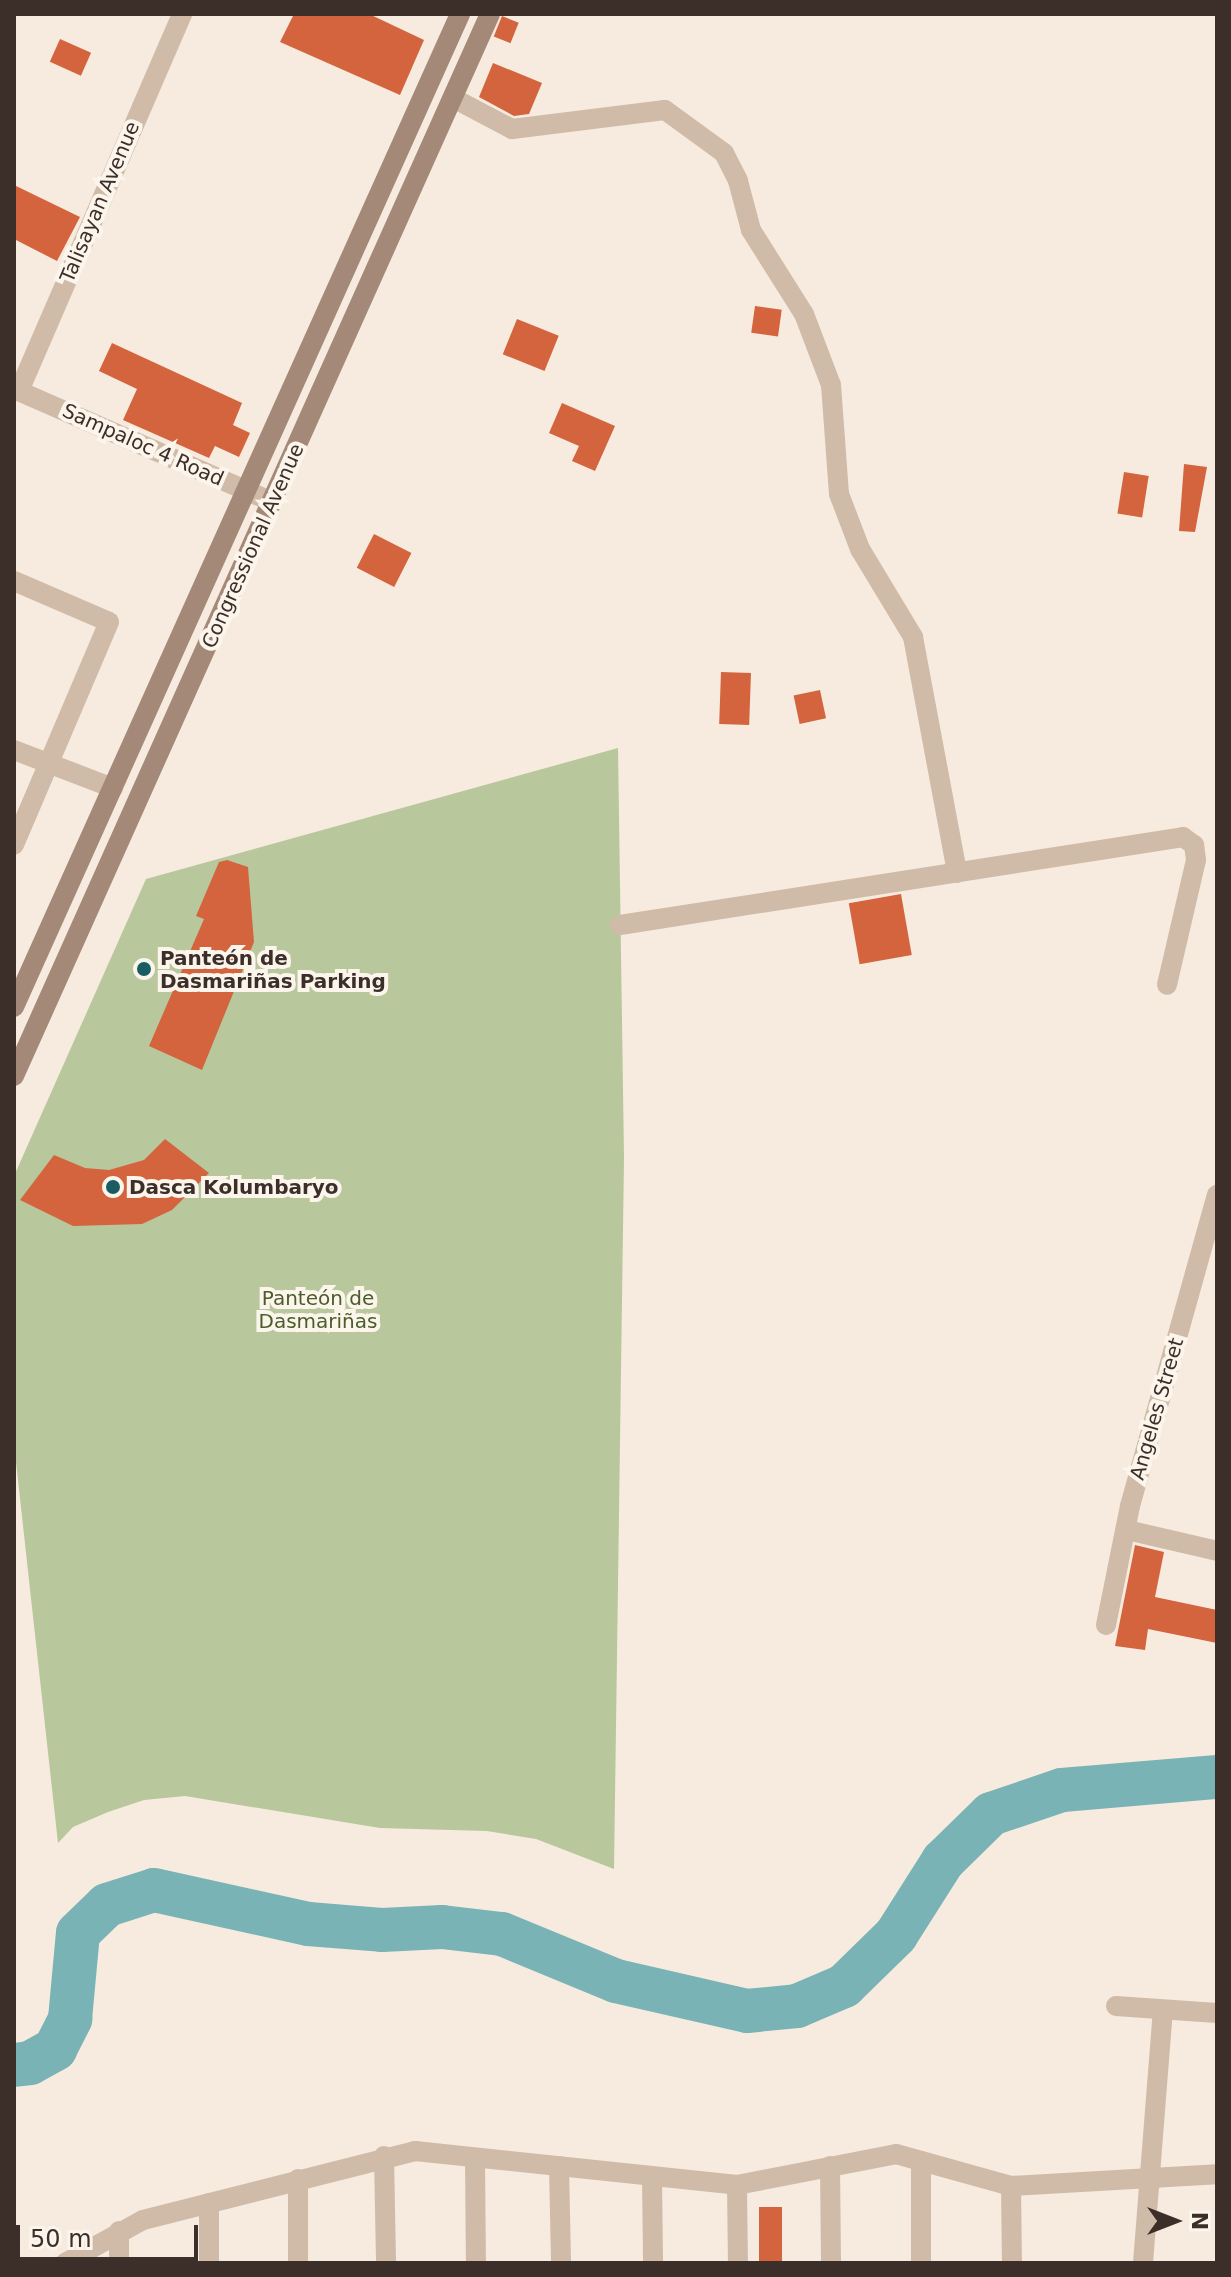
<!DOCTYPE html>
<meta charset="utf-8">
<style>
body{margin:0}
#map{position:relative;width:1231px;height:2277px;overflow:hidden;background:#f6ebde;font-family:"DejaVu Sans",sans-serif}
div>[style]{position:absolute}
.green>*{inset:0;background:#b8c79c}
.river>*{height:44px;margin:-22px;padding:0 22px;transform-origin:22px;border-radius:22px;background:#79b3b6}
.building>*{inset:0;background:#d4643e;transform-origin:0 0}
.minor>*{height:20px;margin:-10px;padding:0 10px;transform-origin:10px;border-radius:10px;background:#d0bba8}
.tertiary>*{height:20px;margin:-10px;padding:0 10px;transform-origin:10px;border-radius:10px;background:#d0bba8}
.secondary>*{height:20px;margin:-10px;padding:0 10px;transform-origin:10px;border-radius:10px;background:#a48979}
.dots>*{width:22px;height:22px;translate:-50% -50%;box-sizing:border-box;border:4px solid #fcf5ec;border-radius:50%}
span{translate:-50% -50%;white-space:nowrap;text-align:center;line-height:1.15;-webkit-text-stroke:8px #fcf5ec;paint-order:stroke}
.street-label{font-size:20px;color:#3c2f29}
.poi-label{font-size:20px;color:#3c2f29;font-weight:700}
.left{translate:0 -50%;text-align:left}
.park-label{font-size:20px;color:#4a5d2a}
.frame{position:absolute;inset:0;border:16px solid #3c2f29;pointer-events:none}
.north{position:absolute;left:1135px;top:2181px;width:80px;height:80px;-webkit-text-stroke:6px #fcf5ec;paint-order:stroke;rotate:90deg;font-size:22px;font-weight:700;line-height:32px;text-align:center;color:#3c2f29}
.north::after{content:'';display:block;margin:auto;width:28px;height:36px;background:#3c2f29;clip-path:polygon(50% 0,100% 100%,50% 72%,0 100%)}
.scale{position:absolute;left:16px;top:2225px;width:182px;height:36px;box-sizing:border-box;border:4px solid #3c2f29;border-top:0;padding-left:10px;font-size:24px;line-height:28px;white-space:nowrap;color:#3c2f29;-webkit-text-stroke:6px #fcf5ec;paint-order:stroke}
</style>
<div id="map">
<div class="green">
<i style="clip-path:polygon(618px 748px,624px 1158px,614px 1869px,536px 1839px,487px 1831px,380px 1828px,185px 1796px,144px 1800px,108px 1812px,73px 1827px,58px 1843px,14px 1444px,14px 1176px,146px 879px)"></i>
</div>
<div class="river">
<i style="left:14px;top:2065px;width:16px;rotate:-7deg"></i>
<i style="left:30px;top:2063px;width:29px;rotate:-29deg"></i>
<i style="left:55px;top:2049px;width:34px;rotate:-63deg"></i>
<i style="left:70px;top:2019px;width:86px;rotate:-84.7deg"></i>
<i style="left:78px;top:1933px;width:40px;rotate:-44deg"></i>
<i style="left:107px;top:1905px;width:49px;rotate:-17.7deg"></i>
<i style="left:154px;top:1890px;width:158px;rotate:12.4deg"></i>
<i style="left:308px;top:1924px;width:74px;rotate:4.6deg"></i>
<i style="left:382px;top:1930px;width:60px;rotate:-2.9deg"></i>
<i style="left:442px;top:1927px;width:60px;rotate:6.7deg"></i>
<i style="left:502px;top:1934px;width:123px;rotate:22.4deg"></i>
<i style="left:616px;top:1981px;width:134px;rotate:12.9deg"></i>
<i style="left:747px;top:2011px;width:50px;rotate:-5.7deg"></i>
<i style="left:797px;top:2006px;width:51px;rotate:-23.1deg"></i>
<i style="left:844px;top:1986px;width:73px;rotate:-44.4deg"></i>
<i style="left:896px;top:1935px;width:88px;rotate:-57.6deg"></i>
<i style="left:943px;top:1861px;width:67px;rotate:-44.4deg"></i>
<i style="left:991px;top:1814px;width:75px;rotate:-18.7deg"></i>
<i style="left:1062px;top:1790px;width:156px;rotate:-4.8deg"></i>
</div>
<div class="building">
<i style="clip-path:polygon(294px 14px,369px 14px,424px 40px,400px 95px,280px 42px)"></i>
<i style="left:502px;top:16px;width:18px;height:22px;rotate:22deg"></i>
<i style="left:60px;top:39px;width:34px;height:25px;rotate:24deg"></i>
<i style="clip-path:polygon(493px 63px,542px 83px,529px 114px,514px 116px,479px 97px)"></i>
<i style="clip-path:polygon(14px 185px,80px 217px,57px 261px,14px 239px)"></i>
<i style="left:755px;top:306px;width:27px;height:27px;rotate:8deg"></i>
<i style="left:517px;top:319px;width:45px;height:38px;rotate:22deg"></i>
<i style="clip-path:polygon(112px 343px,242px 403px,233px 425px,250px 433px,239px 457px,215px 446px,209px 458px,123px 420px,137px 389px,99px 371px)"></i>
<i style="clip-path:polygon(562px 403px,615px 426px,595px 471px,572px 461px,579px 446px,549px 433px)"></i>
<i style="clip-path:polygon(1184px 464px,1207px 467px,1195px 532px,1179px 531px)"></i>
<i style="left:1124px;top:472px;width:25px;height:42px;rotate:9deg"></i>
<i style="left:374px;top:534px;width:42px;height:38px;rotate:27deg"></i>
<i style="left:721px;top:672px;width:30px;height:52px;rotate:2deg"></i>
<i style="left:820px;top:690px;width:29px;height:27px;rotate:78deg"></i>
<i style="clip-path:polygon(227px 860px,248px 867px,254px 942px,202px 1070px,149px 1046px,204px 919px,196px 916px,219px 862px)"></i>
<i style="left:901px;top:894px;width:62px;height:53px;rotate:80deg"></i>
<i style="clip-path:polygon(165px 1139px,209px 1173px,172px 1210px,142px 1224px,73px 1226px,20px 1200px,54px 1155px,85px 1168px,109px 1170px,144px 1160px)"></i>
<i style="clip-path:polygon(1135px 1545px,1164px 1552px,1155px 1597px,1217px 1610px,1217px 1643px,1148px 1629px,1145px 1650px,1115px 1646px)"></i>
<i style="left:759px;top:2207px;width:23px;height:56px"></i>
</div>
<div class="minor">
<i style="left:453px;top:98px;width:67px;rotate:27.7deg"></i>
<i style="left:512px;top:129px;width:154px;rotate:-7.1deg"></i>
<i style="left:665px;top:110px;width:73px;rotate:36.1deg"></i>
<i style="left:724px;top:153px;width:31px;rotate:63deg"></i>
<i style="left:738px;top:181px;width:51px;rotate:75.1deg"></i>
<i style="left:751px;top:230px;width:99px;rotate:57.8deg"></i>
<i style="left:804px;top:314px;width:76px;rotate:69.2deg"></i>
<i style="left:831px;top:385px;width:109px;rotate:85.8deg"></i>
<i style="left:839px;top:494px;width:59px;rotate:69.1deg"></i>
<i style="left:860px;top:549px;width:103px;rotate:58.9deg"></i>
<i style="left:913px;top:637px;width:240px;rotate:79.4deg"></i>
<i style="left:19px;top:391px;width:411px;rotate:-66.6deg"></i>
<i style="left:14px;top:581px;width:103px;rotate:23.3deg"></i>
<i style="left:109px;top:622px;width:242px;rotate:113.1deg"></i>
<i style="left:14px;top:750px;width:106px;rotate:21deg"></i>
<i style="left:620px;top:925px;width:570px;rotate:-8.88deg"></i>
<i style="left:1183px;top:837px;width:14px;rotate:36deg"></i>
<i style="left:1194px;top:845px;width:15px;rotate:82deg"></i>
<i style="left:1196px;top:860px;width:128px;rotate:103.1deg"></i>
<i style="left:1127px;top:1530px;width:92px;rotate:13.1deg"></i>
<i style="left:1106px;top:1625px;width:121px;rotate:-78.6deg"></i>
<i style="left:1130px;top:1506px;width:323px;rotate:-74.4deg"></i>
<i style="left:1116px;top:2006px;width:101px;rotate:4deg"></i>
<i style="left:384px;top:2156px;width:107px;rotate:88.9deg"></i>
<i style="left:475px;top:2158px;width:105px;rotate:89.5deg"></i>
<i style="left:921px;top:2161px;width:102px;rotate:90deg"></i>
<i style="left:559px;top:2166px;width:97px;rotate:88.8deg"></i>
<i style="left:830px;top:2166px;width:97px;rotate:89.4deg"></i>
<i style="left:652px;top:2176px;width:87px;rotate:89.3deg"></i>
<i style="left:298px;top:2179px;width:84px;rotate:90deg"></i>
<i style="left:737px;top:2185px;width:78px;rotate:89.3deg"></i>
<i style="left:1011px;top:2186px;width:77px;rotate:89.3deg"></i>
<i style="left:119px;top:2231px;width:32px;rotate:90deg"></i>
<i style="left:65px;top:2263px;width:89px;rotate:-28.9deg"></i>
<i style="left:143px;top:2220px;width:281px;rotate:-14.2deg"></i>
<i style="left:415px;top:2151px;width:324px;rotate:6deg"></i>
<i style="left:737px;top:2185px;width:162px;rotate:-11deg"></i>
<i style="left:896px;top:2154px;width:119px;rotate:15.5deg"></i>
<i style="left:1011px;top:2186px;width:206px;rotate:-3.3deg"></i>
<i style="left:209px;top:2263px;width:60px;rotate:-90deg"></i>
<i style="left:1143px;top:2263px;width:254px;rotate:-85.5deg"></i>
</div>
<div class="tertiary">
<i style="left:14px;top:389px;width:283px;rotate:23.6deg"></i>
</div>
<div class="secondary">
<i style="left:14px;top:1007px;width:1089px;rotate:-65.81deg"></i>
<i style="left:14px;top:1076px;width:1164px;rotate:-65.86deg"></i>
</div>
<div class="dots">
<i style="left:144px;top:969px;background:#195d63"></i>
<i style="left:113px;top:1187px;background:#195d63"></i>
</div>
<div class="street-label">
<span style="left:100px;top:202px;rotate:-67deg">Talisayan Avenue</span>
<span style="left:143px;top:445px;rotate:24deg">Sampaloc 4 Road</span>
<span style="left:253px;top:546px;rotate:-66deg">Congressional Avenue</span>
<span style="left:1157px;top:1409px;rotate:-74deg">Angeles Street</span>
</div>
<div class="poi-label">
<span class="left" style="left:160px;top:970px">Panteón de<br>Dasmariñas Parking</span>
<span class="left" style="left:129px;top:1187px">Dasca Kolumbaryo</span>
</div>
<div class="park-label">
<span style="left:318px;top:1310px">Panteón de<br>Dasmariñas</span>
</div>
<div class="frame"></div>
<div class="north">N</div>
<div class="scale">50 m</div>
</div>
